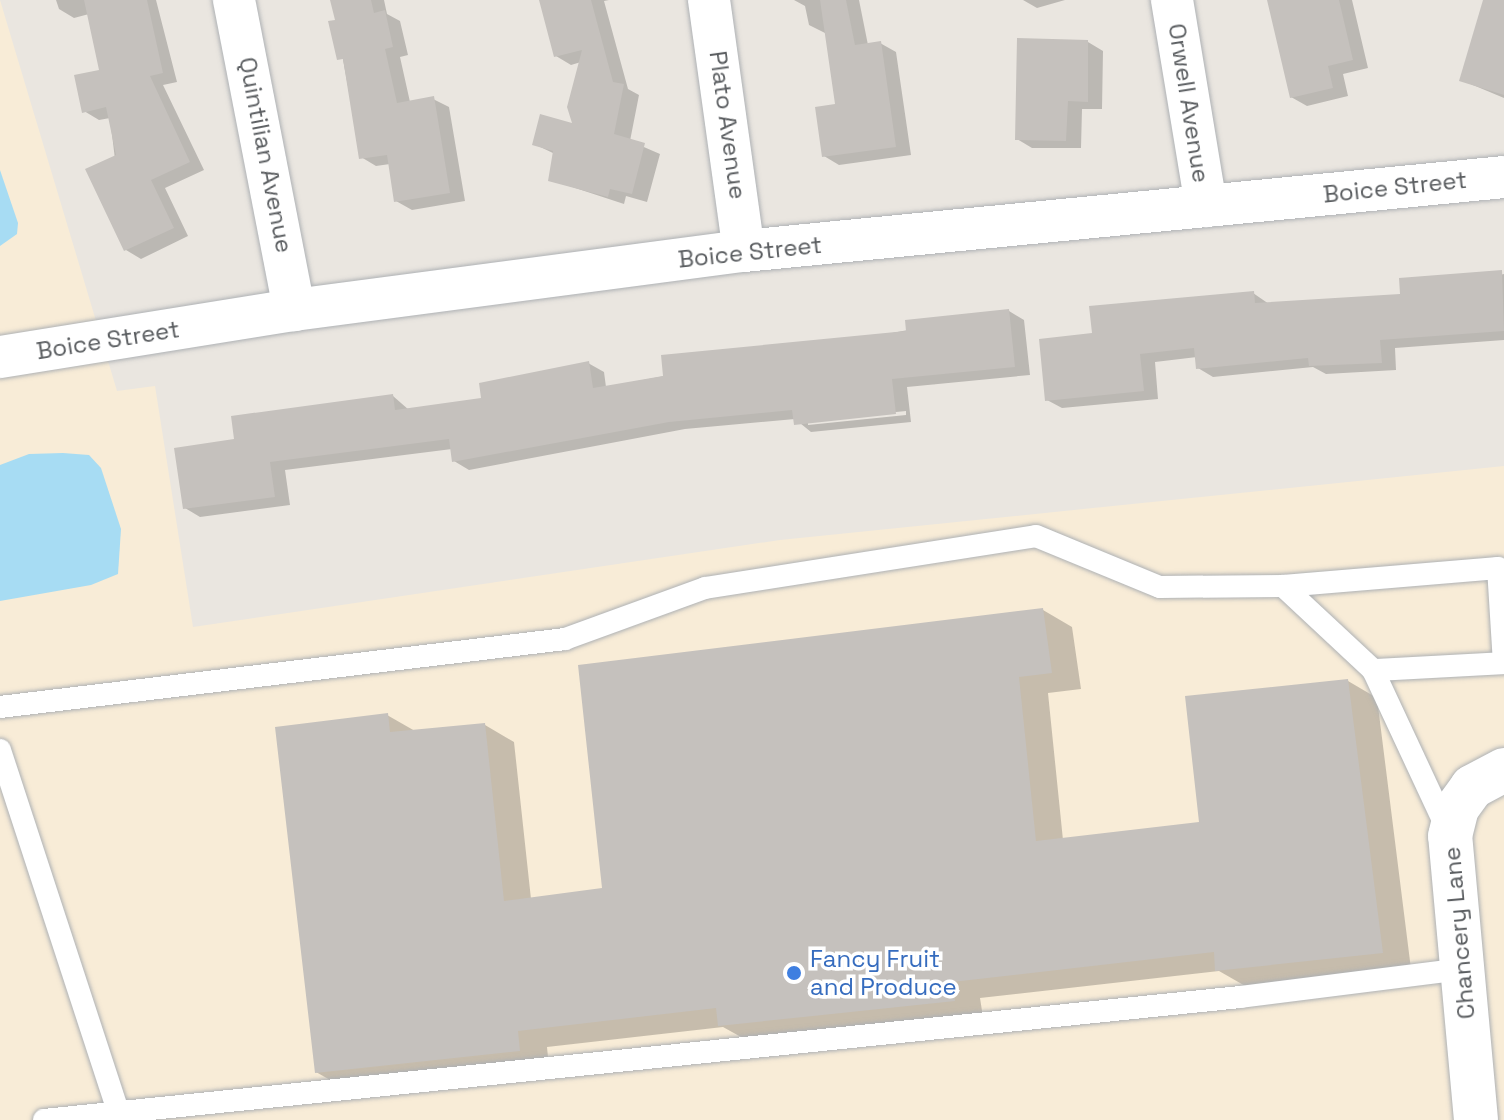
<!DOCTYPE html>
<style>
body{margin:0}
#map{position:relative;width:1504px;height:1120px;overflow:hidden;background:#eae6e0;font-family:"Space Grotesk",sans-serif}
div>[style]{position:absolute}
.commercial>*{inset:0;background:#f8ecd7}
.water>*{inset:0;background:#a7dcf3}
.shadow>*{inset:0;background:#0003}
.building>*{inset:0;background:#c5c1bd}
.roads{filter:drop-shadow(0 0 2px #aeb1b4) drop-shadow(0 0 2px #aeb1b4)}
.lane>*{height:22px;margin:-11px;padding:0 11px;transform-origin:11px;border-radius:11px;background:#fff}
.street>*{height:42px;margin:-21px;padding:0 21px;transform-origin:21px;border-radius:21px;background:#fff}
.secondary>*{height:44px;margin:-22px;padding:0 22px;transform-origin:22px;border-radius:22px;background:#fff}
.dots>*{width:22px;height:22px;translate:-50% -50%;box-sizing:border-box;border:4px solid #fff;border-radius:50%}
span{translate:-50% -50%;white-space:nowrap;text-align:center;line-height:1.15;-webkit-text-stroke:7px #fff;paint-order:stroke}
.street-label{font-size:24px;color:#595c5f}
.shop-label{font-size:24px;color:#366cbe}
.left{translate:0 -50%;text-align:left}
</style>
<div id="map">
<div class="commercial">
<i style="clip-path:polygon(0 0,117px 391px,155px 386px,193px 627px,780px 540px,1504px 466px,1504px 1120px,0 1120px)"></i>
</div>
<div class="water">
<i style="clip-path:polygon(0 170px,18px 223px,17px 234px,0 246px)"></i>
<i style="clip-path:polygon(63px 453px,89px 455px,101px 468px,121px 529px,118px 574px,91px 585px,0 601px,0 465px,29px 454px)"></i>
</div>
<div class="shadow">
<i style="clip-path:polygon(56px 0,156px 0,177px 82px,163px 85px,204px 170px,165px 188px,188px 236px,141px 259px,126px 250px,110px 118px,99px 120px,84px 111px,102px 71px,89px 14px,74px 18px,59px 9px)"></i>
<i style="clip-path:polygon(332px 0,384px 0,387px 14px,400px 21px,408px 55px,400px 57px,410px 102px,433px 99px,449px 107px,465px 201px,412px 210px,396px 201px,390px 164px,376px 166px,361px 157px)"></i>
<i style="clip-path:polygon(541px 0,609px 0,604px 1px,628px 89px,639px 95px,630px 141px,660px 154px,647px 202px,626px 196px,624px 204px,551px 180px,555px 154px,534px 144px,575px 126px,581px 62px,571px 65px,556px 56px)"></i>
<i style="clip-path:polygon(794px 0,859px 0,868px 45px,880px 43px,896px 52px,911px 155px,839px 165px,824px 156px,838px 106px,827px 34px,809px 25px,805px 6px)"></i>
<i style="clip-path:polygon(1023px 0,1065px 0,1037px 8px)"></i>
<i style="clip-path:polygon(1271px 0,1352px 0,1368px 68px,1343px 74px,1348px 96px,1307px 106px,1291px 97px)"></i>
<i style="clip-path:polygon(1485px 0,1504px 0,1504px 98px,1461px 80px)"></i>
<i style="clip-path:polygon(1088px 42px,1103px 51px,1102px 109px,1082px 109px,1081px 148px,1032px 148px,1017px 139px)"></i>
<i style="clip-path:polygon(1504px 274px,1504px 340px,1395px 348px,1396px 370px,1326px 374px,1313px 367px,1213px 377px,1198px 368px,1197px 357px,1155px 362px,1158px 399px,1062px 408px,1047px 400px,1094px 335px,1253px 293px,1269px 304px,1403px 296px)"></i>
<i style="clip-path:polygon(evenodd,1009px 311px,1024px 320px,1030px 375px,907px 387px,911px 422px,811px 432px,795px 419px,685px 429px,469px 470px,454px 461px,452px 449px,285px 470px,290px 505px,200px 517px,185px 508px,237px 441px,393px 396px,409px 410px,483px 400px,588px 363px,604px 372px,606px 387px,1009px 311px,906px 411px,906px 415px,808px 425px,808px 421px,906px 411px)"></i>
<i style="clip-path:polygon(1043px 610px,1072px 627px,1081px 689px,1048px 693px,1063px 840px,1201px 824px,1348px 681px,1377px 698px,1411px 969px,1247px 987px,1219px 971px,980px 998px,983px 1017px,750px 1042px,723px 1027px,547px 1047px,549px 1067px,346px 1089px,316px 1072px,387px 715px,415px 731px,485px 725px,514px 742px,531px 899px,604px 890px)"></i>
</div>
<div class="building">
<i style="clip-path:polygon(84px 0,147px 0,163px 73px,150px 76px,190px 162px,151px 180px,174px 228px,124px 251px,85px 169px,116px 155px,106px 107px,82px 113px,74px 75px,99px 70px)"></i>
<i style="clip-path:polygon(330px 0,371px 0,374px 13px,385px 10px,393px 47px,385px 49px,397px 103px,434px 96px,450px 193px,394px 202px,387px 155px,359px 159px,343px 59px,337px 60px,328px 21px,335px 20px)"></i>
<i style="clip-path:polygon(539px 0,591px 0,613px 82px,624px 84px,614px 134px,645px 143px,632px 194px,610px 189px,608px 197px,548px 181px,553px 151px,532px 145px,540px 114px,572px 123px,567px 107px,582px 50px,554px 57px)"></i>
<i style="clip-path:polygon(820px 0,846px 0,855px 45px,881px 41px,896px 147px,822px 157px,815px 107px,835px 104px)"></i>
<i style="clip-path:polygon(1267px 0,1339px 0,1353px 60px,1328px 66px,1333px 88px,1290px 98px)"></i>
<i style="clip-path:polygon(1483px 0,1504px 0,1504px 95px,1459px 81px)"></i>
<i style="clip-path:polygon(1017px 38px,1088px 40px,1088px 102px,1068px 101px,1066px 141px,1015px 140px)"></i>
<i style="clip-path:polygon(1502px 270px,1504px 331px,1380px 340px,1382px 363px,1309px 366px,1308px 358px,1196px 369px,1194px 348px,1140px 354px,1144px 391px,1045px 401px,1039px 339px,1092px 333px,1089px 306px,1254px 291px,1255px 303px,1400px 294px,1399px 278px)"></i>
<i style="clip-path:polygon(1009px 309px,1015px 367px,892px 379px,896px 414px,794px 425px,792px 410px,669px 422px,452px 462px,449px 439px,270px 462px,275px 497px,183px 509px,174px 448px,234px 439px,231px 416px,393px 394px,395px 410px,481px 398px,479px 383px,589px 361px,593px 388px,663px 376px,661px 355px,906px 331px,905px 320px)"></i>
<i style="clip-path:polygon(1043px 608px,1052px 673px,1019px 677px,1036px 841px,1199px 822px,1185px 696px,1348px 679px,1383px 953px,1215px 971px,1214px 952px,952px 982px,955px 1001px,718px 1026px,716px 1008px,518px 1031px,520px 1051px,315px 1073px,275px 727px,388px 713px,390px 732px,485px 723px,504px 901px,602px 888px,578px 665px)"></i>
</div>
<div class="roads">
<div class="lane">
<i style="left:1283px;top:586px;width:123px;rotate:43deg"></i>
<i style="left:1373px;top:670px;width:178px;rotate:65deg"></i>
<i style="left:0;top:707px;width:569px;rotate:-6.86deg"></i>
<i style="left:565px;top:639px;width:149px;rotate:-20deg"></i>
<i style="left:705px;top:588px;width:335px;rotate:-8.9deg"></i>
<i style="left:1036px;top:536px;width:134px;rotate:22.4deg"></i>
<i style="left:1160px;top:587px;width:123px;rotate:-0.5deg"></i>
<i style="left:1283px;top:586px;width:216px;rotate:-4.8deg"></i>
<i style="left:1498px;top:568px;width:95px;rotate:86.4deg"></i>
<i style="left:1504px;top:663px;width:131px;rotate:176.9deg"></i>
<i style="left:0;top:750px;width:381px;rotate:71.9deg"></i>
<i style="left:44px;top:1120px;width:1202px;rotate:-5.87deg"></i>
<i style="left:1240px;top:997px;width:224px;rotate:-7.2deg"></i>
</div>
<div class="street">
<i style="left:234px;top:0;width:316px;rotate:79deg"></i>
<i style="left:709px;top:0;width:253px;rotate:82.1deg"></i>
<i style="left:1172px;top:0;width:209px;rotate:80.6deg"></i>
<i style="left:0;top:357px;width:298px;rotate:-9.1deg"></i>
<i style="left:294px;top:310px;width:454px;rotate:-7.5deg"></i>
<i style="left:744px;top:251px;width:764px;rotate:-5.56deg"></i>
</div>
<div class="secondary">
<i style="left:1476px;top:1120px;width:285px;rotate:-95.2deg"></i>
<i style="left:1450px;top:836px;width:29px;rotate:-76deg"></i>
<i style="left:1457px;top:808px;width:26px;rotate:-54deg"></i>
<i style="left:1472px;top:787px;width:36px;rotate:-28deg"></i>
</div>
</div>
<div class="dots">
<i style="left:794px;top:973px;background:#3f7fe0"></i>
</div>
<div class="street-label">
<span style="left:1189px;top:103px;rotate:81deg">Orwell Avenue</span>
<span style="left:728px;top:125px;rotate:82deg">Plato Avenue</span>
<span style="left:266px;top:155px;rotate:79deg">Quintilian Avenue</span>
<span style="left:1395px;top:187px;rotate:-6deg">Boice Street</span>
<span style="left:750px;top:252px;rotate:-6deg">Boice Street</span>
<span style="left:108px;top:340px;rotate:-9deg">Boice Street</span>
<span style="left:1459px;top:933px;rotate:-95deg">Chancery Lane</span>
</div>
<div class="shop-label">
<span class="left" style="left:810px;top:973px">Fancy Fruit<br>and Produce</span>
</div>
</div>
